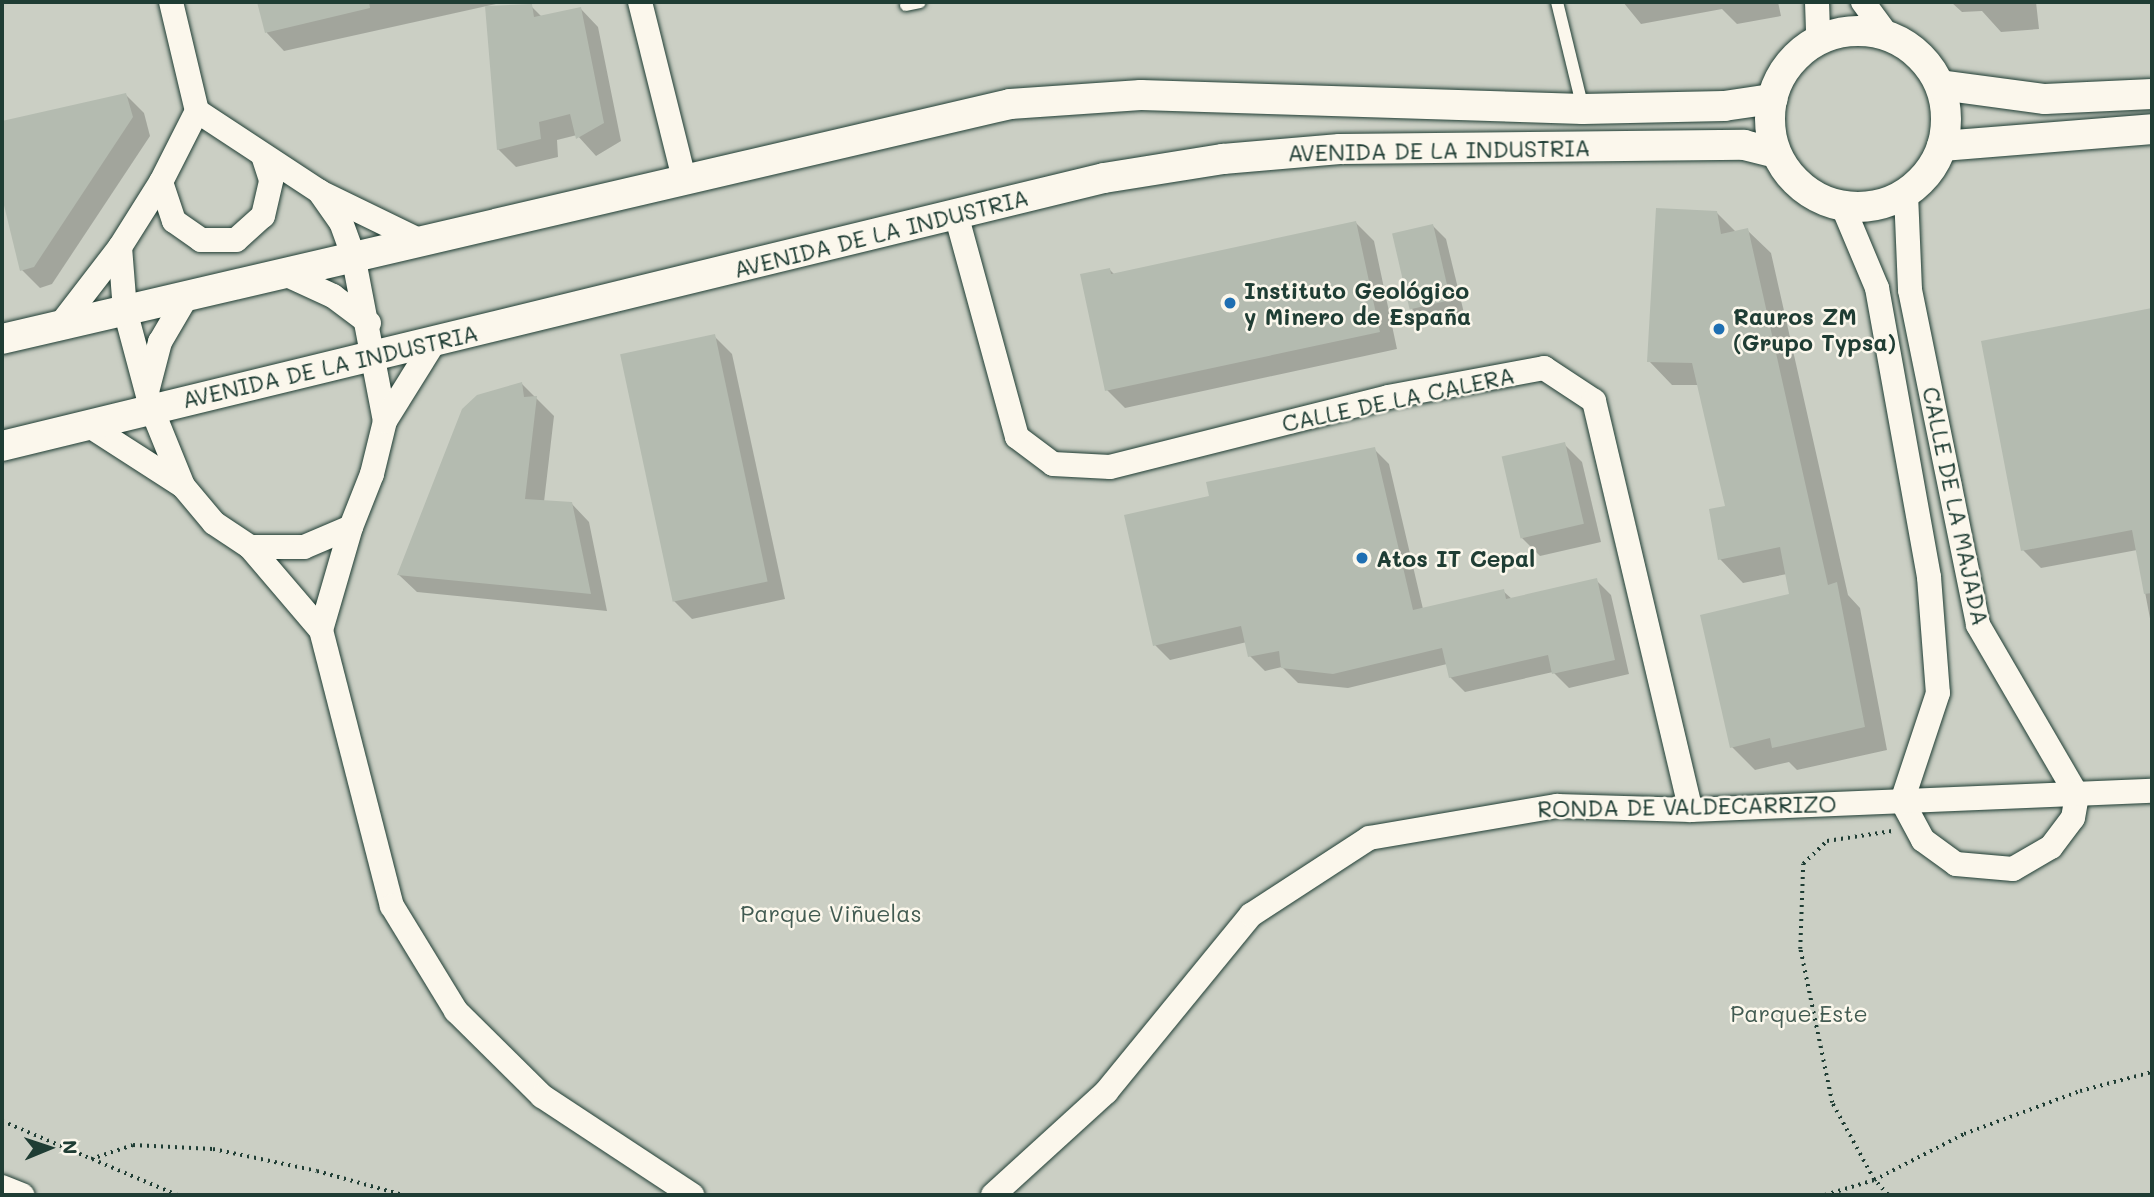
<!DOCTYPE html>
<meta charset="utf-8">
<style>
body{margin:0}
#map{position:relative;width:2154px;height:1197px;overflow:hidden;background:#eeece1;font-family:Mali,sans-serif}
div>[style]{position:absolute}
.green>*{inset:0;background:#cbcfc4;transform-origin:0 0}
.shadow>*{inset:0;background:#0003}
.building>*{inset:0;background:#b4bbb0;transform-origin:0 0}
.path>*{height:3.5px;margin-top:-1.75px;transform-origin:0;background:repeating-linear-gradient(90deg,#1f3d34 0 2px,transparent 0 7px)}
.roads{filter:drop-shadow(0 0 2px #1f3d34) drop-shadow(0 0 2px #1f3d34)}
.service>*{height:12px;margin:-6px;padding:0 6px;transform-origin:6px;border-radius:6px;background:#fbf7ec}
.minor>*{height:24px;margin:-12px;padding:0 12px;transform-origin:12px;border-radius:12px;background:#fbf7ec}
.tertiary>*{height:30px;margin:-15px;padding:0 15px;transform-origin:15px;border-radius:15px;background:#fbf7ec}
.tertiary>.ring{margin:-15px;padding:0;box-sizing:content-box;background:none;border:30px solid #fbf7ec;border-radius:50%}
.dots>*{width:19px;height:19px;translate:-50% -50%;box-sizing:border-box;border:4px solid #fbf7ec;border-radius:50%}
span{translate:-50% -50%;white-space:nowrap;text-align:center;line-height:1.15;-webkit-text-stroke:5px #fbf7ec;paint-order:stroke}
.street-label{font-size:23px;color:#1f3d34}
.poi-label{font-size:23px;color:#1f3d34;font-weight:700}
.left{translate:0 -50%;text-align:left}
.park-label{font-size:23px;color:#415a51}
.frame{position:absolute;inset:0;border:4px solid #1f3d34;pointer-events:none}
.north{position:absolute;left:14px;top:1113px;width:70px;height:70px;-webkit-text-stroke:5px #fbf7ec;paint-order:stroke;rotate:88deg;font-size:19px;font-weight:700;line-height:28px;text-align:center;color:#1f3d34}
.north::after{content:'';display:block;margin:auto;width:24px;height:32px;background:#1f3d34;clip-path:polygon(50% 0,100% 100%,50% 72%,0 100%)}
</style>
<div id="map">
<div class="green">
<i style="left:2px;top:2px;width:2150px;height:1193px"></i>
</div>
<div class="shadow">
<i style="clip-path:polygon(259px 2px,505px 2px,284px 51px,267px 33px)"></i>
<i style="clip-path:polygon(1623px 2px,1778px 2px,1781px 16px,1737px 24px,1722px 9px,1641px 24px)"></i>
<i style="clip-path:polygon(1951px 2px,2036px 2px,2039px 29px,2001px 32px,1982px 11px,1962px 12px)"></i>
<i style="clip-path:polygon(531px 6px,542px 17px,581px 9px,598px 27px,621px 141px,596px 156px,577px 135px,557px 140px,558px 157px,516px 167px,498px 149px)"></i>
<i style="clip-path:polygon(126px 95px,144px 113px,150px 136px,52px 284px,40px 288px,22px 270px,2px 190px,2px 123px)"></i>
<i style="clip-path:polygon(1717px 213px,1736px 232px,1747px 230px,1771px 253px,1848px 595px,1860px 608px,1887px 750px,1797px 770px,1789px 762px,1755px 770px,1732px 747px,1791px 595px,1787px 574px,1743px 583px,1720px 559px,1727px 507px,1699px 385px,1672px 385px,1649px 361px)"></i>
<i style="clip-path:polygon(1356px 223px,1374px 241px,1397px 349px,1125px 408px,1107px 390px,1110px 270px,1115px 275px)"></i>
<i style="clip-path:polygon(1432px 225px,1446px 239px,1464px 313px,1425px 322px,1412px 309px)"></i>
<i style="clip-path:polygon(2152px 310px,2152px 629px,2137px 550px,2041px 568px,2023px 550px,1983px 342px)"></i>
<i style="clip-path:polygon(714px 336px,732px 354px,785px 599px,692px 619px,674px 601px)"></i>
<i style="clip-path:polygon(522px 384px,554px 416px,544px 502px,571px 503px,589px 522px,607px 611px,417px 592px,399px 575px)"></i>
<i style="clip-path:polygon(1564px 444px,1582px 462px,1601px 542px,1540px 556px,1522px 538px)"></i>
<i style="clip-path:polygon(1374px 449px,1389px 464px,1423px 609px,1503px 591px,1512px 599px,1596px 580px,1611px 595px,1629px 674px,1569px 688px,1553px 672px,1465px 692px,1450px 677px,1447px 664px,1348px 688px,1298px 683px,1282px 667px,1265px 671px,1250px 656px,1247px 642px,1170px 660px,1155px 645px,1211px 497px)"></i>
</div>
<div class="building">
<i style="clip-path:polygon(257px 2px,369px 2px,370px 8px,265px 33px)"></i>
<i style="clip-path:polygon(532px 4px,534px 17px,581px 7px,604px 123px,576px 139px,570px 114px,539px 122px,541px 139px,497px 150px,485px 6px)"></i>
<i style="clip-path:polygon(126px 93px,133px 117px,34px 267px,20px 271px,2px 197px,2px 121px)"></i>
<i style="clip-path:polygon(1656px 208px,1717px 211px,1721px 234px,1748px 228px,1828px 585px,1837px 582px,1865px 727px,1772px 748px,1770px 738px,1730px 748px,1700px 615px,1789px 594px,1780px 547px,1718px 560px,1709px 509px,1725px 506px,1692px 363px,1647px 362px)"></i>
<i style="clip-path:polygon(1356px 221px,1380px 332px,1105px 391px,1080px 274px,1110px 268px,1111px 274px)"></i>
<i style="left:1433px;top:224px;width:78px;height:42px;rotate:77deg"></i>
<i style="clip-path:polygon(2152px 308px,2152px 593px,2144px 594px,2132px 530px,2021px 551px,1981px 341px)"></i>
<i style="left:715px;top:334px;width:253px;height:97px;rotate:78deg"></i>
<i style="clip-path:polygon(522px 382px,524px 397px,537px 396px,525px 499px,572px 502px,591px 594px,397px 575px,462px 409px,477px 395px)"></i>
<i style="left:1565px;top:442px;width:84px;height:65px;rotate:77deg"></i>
<i style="clip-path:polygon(1375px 447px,1413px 610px,1504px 589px,1506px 599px,1597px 578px,1615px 660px,1552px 674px,1548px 655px,1449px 678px,1442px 648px,1333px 674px,1281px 668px,1279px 651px,1248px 657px,1241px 626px,1153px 646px,1124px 515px,1209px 496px,1206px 482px)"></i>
</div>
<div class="path">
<i style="left:2px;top:1121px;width:190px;rotate:22.9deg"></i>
<i style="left:91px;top:1159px;width:44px;rotate:-18.4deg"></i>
<i style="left:133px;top:1145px;width:80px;rotate:2.9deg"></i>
<i style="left:213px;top:1149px;width:106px;rotate:11.9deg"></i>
<i style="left:317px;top:1171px;width:89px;rotate:15.6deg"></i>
<i style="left:1825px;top:1195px;width:51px;rotate:-17deg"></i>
<i style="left:1874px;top:1180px;width:101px;rotate:-27.1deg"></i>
<i style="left:1964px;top:1134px;width:124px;rotate:-20.3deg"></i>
<i style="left:2080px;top:1091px;width:74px;rotate:-14.8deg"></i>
<i style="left:1888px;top:1195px;width:21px;rotate:-133deg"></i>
<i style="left:1874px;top:1180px;width:88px;rotate:-118.6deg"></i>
<i style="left:1832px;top:1103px;width:157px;rotate:-101.7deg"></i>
<i style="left:1800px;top:949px;width:85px;rotate:-88deg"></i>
<i style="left:1803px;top:864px;width:33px;rotate:-44deg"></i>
<i style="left:1827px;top:841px;width:66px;rotate:-8.7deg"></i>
</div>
<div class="roads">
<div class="service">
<i style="left:1557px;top:2px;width:110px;rotate:76.3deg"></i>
<i style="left:906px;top:5px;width:14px;rotate:-12deg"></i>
</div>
<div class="minor">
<i style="left:171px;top:2px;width:112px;rotate:76.6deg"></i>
<i style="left:640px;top:2px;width:181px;rotate:76deg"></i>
<i style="left:1817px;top:2px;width:38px;rotate:88deg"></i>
<i style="left:1863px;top:2px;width:42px;rotate:53.7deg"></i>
<i style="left:197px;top:111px;width:80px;rotate:116.9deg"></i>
<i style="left:161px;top:182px;width:77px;rotate:122.2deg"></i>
<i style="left:120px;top:247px;width:63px;rotate:85.5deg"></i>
<i style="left:125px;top:310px;width:100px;rotate:75deg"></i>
<i style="left:151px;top:407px;width:85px;rotate:67.9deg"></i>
<i style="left:183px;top:486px;width:48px;rotate:50deg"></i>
<i style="left:214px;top:523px;width:43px;rotate:33.7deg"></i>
<i style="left:250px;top:547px;width:109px;rotate:49.5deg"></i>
<i style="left:321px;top:630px;width:285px;rotate:75.6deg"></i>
<i style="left:392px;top:906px;width:123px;rotate:58.6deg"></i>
<i style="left:456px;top:1011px;width:121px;rotate:44.7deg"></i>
<i style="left:542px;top:1096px;width:180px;rotate:33.4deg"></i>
<i style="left:197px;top:111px;width:146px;rotate:33.3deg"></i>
<i style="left:319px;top:191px;width:38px;rotate:55deg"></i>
<i style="left:341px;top:222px;width:35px;rotate:70deg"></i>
<i style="left:353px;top:255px;width:169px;rotate:79.1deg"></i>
<i style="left:385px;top:421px;width:55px;rotate:103.8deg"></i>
<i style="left:372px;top:474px;width:57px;rotate:111.6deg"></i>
<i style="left:351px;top:527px;width:107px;rotate:106.2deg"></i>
<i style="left:161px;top:182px;width:41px;rotate:71.6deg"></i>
<i style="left:174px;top:221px;width:33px;rotate:35deg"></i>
<i style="left:201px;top:240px;width:35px"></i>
<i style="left:236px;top:240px;width:36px;rotate:-42deg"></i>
<i style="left:263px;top:216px;width:37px;rotate:-77deg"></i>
<i style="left:271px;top:180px;width:25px;rotate:-108deg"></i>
<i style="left:322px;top:193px;width:108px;rotate:25.9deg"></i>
<i style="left:1906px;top:194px;width:96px;rotate:87.6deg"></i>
<i style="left:1910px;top:290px;width:342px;rotate:78.5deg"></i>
<i style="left:1978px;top:625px;width:197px;rotate:59.8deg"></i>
<i style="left:1843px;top:207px;width:88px;rotate:67.2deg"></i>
<i style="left:1877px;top:288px;width:294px;rotate:79.8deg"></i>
<i style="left:1929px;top:577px;width:116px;rotate:85.6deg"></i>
<i style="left:1938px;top:693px;width:114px;rotate:108.4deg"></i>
<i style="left:1902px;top:801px;width:44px;rotate:61.7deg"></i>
<i style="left:1923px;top:840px;width:41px;rotate:36deg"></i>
<i style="left:1956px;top:864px;width:57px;rotate:5deg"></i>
<i style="left:2013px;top:869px;width:44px;rotate:-30.1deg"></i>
<i style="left:2051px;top:847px;width:36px;rotate:-53deg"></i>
<i style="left:2073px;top:818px;width:23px;rotate:-80deg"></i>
<i style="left:956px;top:214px;width:231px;rotate:74.7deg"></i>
<i style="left:1017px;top:437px;width:45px;rotate:36.9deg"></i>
<i style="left:1053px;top:464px;width:57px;rotate:3deg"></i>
<i style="left:1110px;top:467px;width:287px;rotate:-14.1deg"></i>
<i style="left:1388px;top:397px;width:159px;rotate:-10.5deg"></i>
<i style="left:1544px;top:368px;width:60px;rotate:33.4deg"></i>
<i style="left:1594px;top:401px;width:420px;rotate:76.7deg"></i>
<i style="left:283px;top:273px;width:55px;rotate:24.7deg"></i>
<i style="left:333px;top:296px;width:45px;rotate:36.9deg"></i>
<i style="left:60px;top:325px;width:98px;rotate:-52.4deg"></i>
<i style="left:148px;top:388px;width:48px;rotate:-75.4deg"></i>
<i style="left:160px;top:342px;width:53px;rotate:-59.6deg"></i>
<i style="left:385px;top:421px;width:91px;rotate:-58.1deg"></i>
<i style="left:88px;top:425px;width:113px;rotate:32.7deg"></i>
<i style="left:250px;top:547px;width:54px"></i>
<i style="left:304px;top:547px;width:51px;rotate:-23.1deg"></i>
<i style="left:2px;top:1187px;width:22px;rotate:22deg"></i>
<i style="left:993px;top:1195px;width:153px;rotate:-42.3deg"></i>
<i style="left:1106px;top:1092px;width:229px;rotate:-50.7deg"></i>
<i style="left:1251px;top:915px;width:141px;rotate:-33.1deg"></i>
<i style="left:1369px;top:838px;width:191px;rotate:-9.7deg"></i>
<i style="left:1557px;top:806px;width:134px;rotate:1.7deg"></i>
<i style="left:1691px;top:810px;width:461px;rotate:-2.4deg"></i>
</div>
<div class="tertiary">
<i class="ring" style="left:1770px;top:31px;width:146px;height:146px"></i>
<i style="left:1940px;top:85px;width:106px;rotate:7.6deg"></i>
<i style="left:2045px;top:99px;width:107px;rotate:-2.7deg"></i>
<i style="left:1942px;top:146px;width:211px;rotate:-4.6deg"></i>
<i style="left:2px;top:339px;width:1035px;rotate:-13.12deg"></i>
<i style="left:1010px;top:104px;width:131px;rotate:-3.9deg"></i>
<i style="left:1141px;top:95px;width:442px;rotate:1.8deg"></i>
<i style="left:1583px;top:109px;width:141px;rotate:-1.2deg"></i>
<i style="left:1724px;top:106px;width:49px;rotate:-8.3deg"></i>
<i style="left:2px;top:446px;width:1134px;rotate:-13.67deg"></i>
<i style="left:1104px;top:178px;width:121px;rotate:-9.1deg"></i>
<i style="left:1223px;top:159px;width:117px;rotate:-4.9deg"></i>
<i style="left:1340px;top:149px;width:404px;rotate:-0.6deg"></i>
<i style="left:1744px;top:145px;width:33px;rotate:14deg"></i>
</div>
</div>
<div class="dots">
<i style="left:1230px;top:303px;background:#1f6fb2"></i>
<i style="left:1719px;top:329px;background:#1f6fb2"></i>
<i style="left:1362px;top:558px;background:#1f6fb2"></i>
</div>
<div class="street-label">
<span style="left:1439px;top:150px;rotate:-1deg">AVENIDA DE LA INDUSTRIA</span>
<span style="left:881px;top:233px;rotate:-14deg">AVENIDA DE LA INDUSTRIA</span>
<span style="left:330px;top:366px;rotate:-13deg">AVENIDA DE LA INDUSTRIA</span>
<span style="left:1398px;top:399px;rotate:-12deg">CALLE DE LA CALERA</span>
<span style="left:1956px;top:506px;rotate:78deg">CALLE DE LA MAJADA</span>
<span style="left:1687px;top:806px;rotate:-1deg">RONDA DE VALDECARRIZO</span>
</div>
<div class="poi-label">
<span class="left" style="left:1244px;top:303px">Instituto Geológico<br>y Minero de España</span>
<span class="left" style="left:1733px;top:329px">Rauros ZM<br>(Grupo Typsa)</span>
<span class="left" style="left:1376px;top:558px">Atos IT Cepal</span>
</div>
<div class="park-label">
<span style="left:831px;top:913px">Parque Viñuelas</span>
<span style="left:1799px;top:1013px">Parque Este</span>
</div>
<div class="frame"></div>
<div class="north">N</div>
</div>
